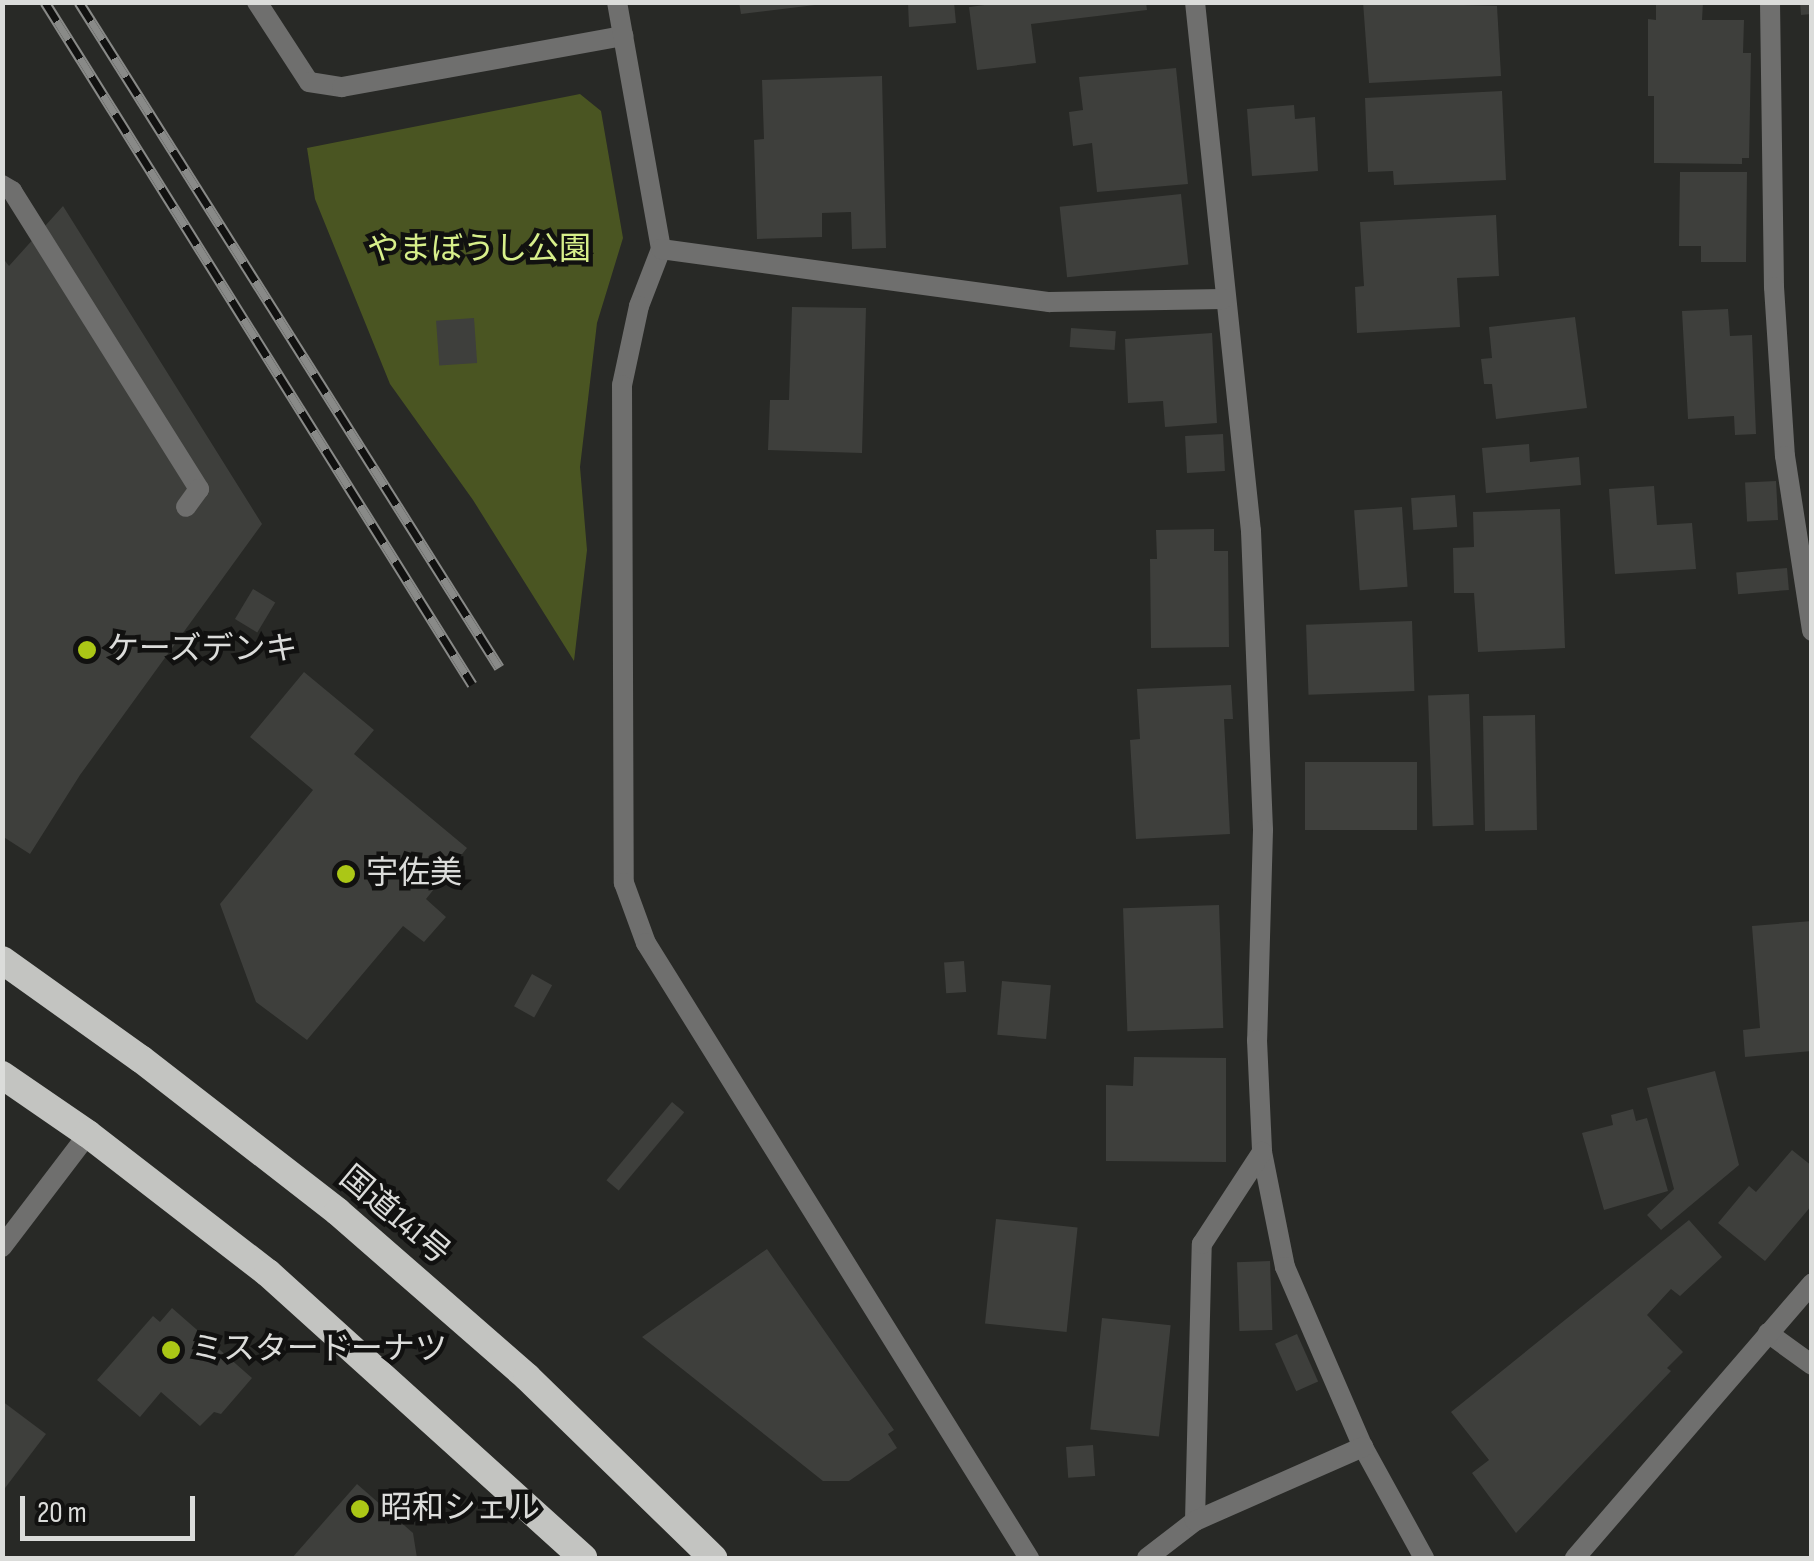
<!DOCTYPE html>
<meta charset="utf-8">
<style>
body{margin:0}
#map{position:relative;width:1814px;height:1561px;overflow:hidden;background:#282926;font-family:"Sofia Sans Condensed","Noto Sans JP",sans-serif}
div>[style]{position:absolute}
.green>*{inset:0;background:#4a5522}
.building>*{inset:0;background:#3e3f3c;transform-origin:0 0}
.service>*{height:20px;margin:-10px;padding:0 10px;transform-origin:10px;border-radius:10px;background:#6f6f6e}
.minor>*{height:20px;margin:-10px;padding:0 10px;transform-origin:10px;border-radius:10px;background:#6f6f6e}
.tertiary>*{height:20px;margin:-10px;padding:0 10px;transform-origin:10px;border-radius:10px;background:#6f6f6e}
.trunk>*{height:28px;margin:-14px;padding:0 14px;transform-origin:14px;border-radius:14px;background:#c3c4c1}
.rail>*{height:11px;margin-top:-5.5px;transform-origin:0;background:repeating-linear-gradient(90deg,#111110 0 22px,#898a88 0 44px);box-sizing:border-box;border-block:2px solid #898a88}
.dots>*{width:28px;height:28px;translate:-50% -50%;box-sizing:border-box;border:5px solid #111110;border-radius:50%}
span{translate:-50% -50%;white-space:nowrap;text-align:center;line-height:1.15;-webkit-text-stroke:9px #111110;paint-order:stroke}
.park-label{font-size:32px;color:#d7ef8a}
.poi-label{font-size:32px;color:#dbdcda}
.left{translate:0 -50%;text-align:left}
.street-label{font-size:32px;color:#dbdcda}
.frame{position:absolute;inset:0;border:5px solid #dbdcda;pointer-events:none}
.scale{position:absolute;left:20px;top:1496px;width:175px;height:45px;box-sizing:border-box;border:5px solid #dbdcda;border-top:0;padding-left:12px;font-size:30px;line-height:35px;white-space:nowrap;color:#dbdcda;-webkit-text-stroke:8px #111110;paint-order:stroke}
</style>
<div id="map">
<div class="green">
<i style="clip-path:polygon(580px 94px,601px 111px,623px 238px,597px 323px,580px 467px,587px 550px,574px 661px,473px 500px,390px 384px,315px 199px,307px 148px)"></i>
</div>
<div class="building">
<i style="clip-path:polygon(739px 2px,815px 2px,815px 5px,741px 14px)"></i>
<i style="clip-path:polygon(908px 2px,954px 2px,956px 23px,909px 27px)"></i>
<i style="clip-path:polygon(1008px 2px,1146px 2px,1147px 10px,1031px 24px,1036px 63px,977px 70px,969px 7px)"></i>
<i style="clip-path:polygon(1363px 2px,1497px 6px,1501px 76px,1369px 83px)"></i>
<i style="clip-path:polygon(1656px 2px,1703px 2px,1702px 20px,1744px 20px,1743px 53px,1751px 53px,1749px 158px,1742px 158px,1742px 164px,1654px 163px,1654px 96px,1648px 96px,1648px 19px,1656px 20px)"></i>
<i style="clip-path:polygon(1800px 2px,1812px 2px,1812px 14px,1801px 15px)"></i>
<i style="clip-path:polygon(1176px 68px,1188px 184px,1097px 192px,1092px 143px,1073px 146px,1069px 112px,1083px 110px,1079px 77px)"></i>
<i style="clip-path:polygon(882px 76px,886px 248px,852px 249px,851px 212px,822px 213px,822px 237px,757px 239px,754px 140px,764px 139px,762px 80px)"></i>
<i style="clip-path:polygon(1502px 91px,1506px 180px,1394px 185px,1393px 171px,1368px 172px,1365px 98px)"></i>
<i style="clip-path:polygon(1294px 105px,1295px 119px,1315px 117px,1318px 171px,1252px 176px,1247px 109px)"></i>
<i style="clip-path:polygon(1680px 172px,1747px 172px,1746px 262px,1701px 262px,1701px 246px,1679px 246px)"></i>
<i style="left:1181px;top:194px;width:71px;height:122px;rotate:84deg"></i>
<i style="clip-path:polygon(63px 206px,262px 524px,80px 775px,30px 854px,2px 836px,2px 257px,9px 266px)"></i>
<i style="clip-path:polygon(1496px 215px,1499px 276px,1457px 278px,1460px 327px,1357px 333px,1355px 287px,1364px 286px,1360px 222px)"></i>
<i style="clip-path:polygon(792px 307px,866px 308px,862px 453px,768px 450px,770px 400px,789px 400px)"></i>
<i style="clip-path:polygon(1728px 309px,1730px 336px,1752px 335px,1756px 434px,1735px 435px,1734px 416px,1688px 419px,1682px 311px)"></i>
<i style="clip-path:polygon(1575px 317px,1587px 408px,1496px 419px,1492px 384px,1484px 384px,1481px 359px,1492px 358px,1489px 327px)"></i>
<i style="left:474px;top:318px;width:45px;height:38px;rotate:86deg"></i>
<i style="left:1071px;top:328px;width:45px;height:19px;rotate:4deg"></i>
<i style="clip-path:polygon(1212px 333px,1217px 423px,1165px 427px,1163px 401px,1128px 403px,1125px 339px)"></i>
<i style="left:1223px;top:434px;width:37px;height:38px;rotate:87deg"></i>
<i style="clip-path:polygon(1529px 444px,1530px 462px,1579px 457px,1581px 485px,1486px 493px,1482px 448px)"></i>
<i style="left:1776px;top:481px;width:39px;height:31px;rotate:87deg"></i>
<i style="clip-path:polygon(1654px 486px,1657px 525px,1692px 523px,1696px 569px,1615px 574px,1609px 489px)"></i>
<i style="left:1455px;top:495px;width:32px;height:44px;rotate:86deg"></i>
<i style="left:1402px;top:507px;width:80px;height:48px;rotate:86deg"></i>
<i style="clip-path:polygon(1560px 509px,1565px 648px,1478px 652px,1474px 593px,1454px 593px,1453px 548px,1474px 547px,1473px 512px)"></i>
<i style="clip-path:polygon(1214px 529px,1214px 551px,1228px 551px,1229px 647px,1151px 648px,1150px 559px,1157px 559px,1156px 530px)"></i>
<i style="left:1787px;top:568px;width:22px;height:51px;rotate:85deg"></i>
<i style="left:253px;top:589px;width:26px;height:35px;rotate:31deg"></i>
<i style="left:1412px;top:621px;width:70px;height:106px;rotate:88deg"></i>
<i style="clip-path:polygon(304px 672px,374px 730px,354px 754px,467px 848px,426px 899px,446px 917px,424px 942px,403px 926px,307px 1040px,256px 1002px,220px 904px,313px 790px,250px 737px)"></i>
<i style="clip-path:polygon(1231px 685px,1233px 719px,1224px 719px,1230px 834px,1136px 839px,1130px 740px,1140px 739px,1137px 689px)"></i>
<i style="left:1469px;top:694px;width:131px;height:41px;rotate:88deg"></i>
<i style="left:1535px;top:715px;width:115px;height:52px;rotate:89deg"></i>
<i style="left:1417px;top:762px;width:68px;height:112px;rotate:90deg"></i>
<i style="left:1219px;top:905px;width:123px;height:96px;rotate:88deg"></i>
<i style="clip-path:polygon(1812px 921px,1812px 1051px,1745px 1057px,1743px 1030px,1760px 1028px,1752px 926px)"></i>
<i style="left:964px;top:961px;width:31px;height:20px;rotate:86deg"></i>
<i style="left:532px;top:974px;width:23px;height:37px;rotate:29deg"></i>
<i style="left:1002px;top:981px;width:49px;height:54px;rotate:5deg"></i>
<i style="clip-path:polygon(1134px 1057px,1226px 1058px,1226px 1162px,1106px 1161px,1106px 1085px,1133px 1086px)"></i>
<i style="clip-path:polygon(1715px 1071px,1739px 1165px,1661px 1230px,1647px 1215px,1674px 1189px,1647px 1088px)"></i>
<i style="left:672px;top:1102px;width:16px;height:102px;rotate:40deg"></i>
<i style="clip-path:polygon(1633px 1109px,1636px 1121px,1647px 1118px,1668px 1191px,1604px 1210px,1582px 1133px,1613px 1125px,1611px 1115px)"></i>
<i style="clip-path:polygon(1792px 1150px,1812px 1166px,1812px 1205px,1765px 1261px,1718px 1223px,1749px 1186px,1756px 1192px)"></i>
<i style="left:996px;top:1219px;width:82px;height:105px;rotate:6deg"></i>
<i style="clip-path:polygon(1689px 1220px,1722px 1257px,1680px 1296px,1671px 1289px,1647px 1315px,1683px 1352px,1667px 1368px,1671px 1371px,1516px 1533px,1472px 1473px,1489px 1460px,1451px 1412px)"></i>
<i style="clip-path:polygon(767px 1249px,894px 1430px,888px 1434px,897px 1448px,849px 1481px,823px 1481px,642px 1337px)"></i>
<i style="left:1270px;top:1261px;width:69px;height:33px;rotate:88deg"></i>
<i style="clip-path:polygon(172px 1308px,252px 1378px,221px 1414px,214px 1412px,200px 1426px,161px 1392px,140px 1417px,97px 1380px,153px 1316px,160px 1322px)"></i>
<i style="left:1102px;top:1318px;width:69px;height:112px;rotate:6deg"></i>
<i style="left:1297px;top:1334px;width:52px;height:24px;rotate:66deg"></i>
<i style="clip-path:polygon(2px 1401px,46px 1434px,2px 1492px)"></i>
<i style="left:1093px;top:1445px;width:31px;height:27px;rotate:86deg"></i>
<i style="clip-path:polygon(357px 1484px,413px 1533px,417px 1558px,292px 1558px)"></i>
</div>
<div class="service">
<i style="left:2px;top:185px;width:12px;rotate:31deg"></i>
<i style="left:12px;top:191px;width:352px;rotate:57.9deg"></i>
<i style="left:199px;top:489px;width:22px;rotate:126deg"></i>
</div>
<div class="minor">
<i style="left:257px;top:2px;width:95px;rotate:57deg"></i>
<i style="left:309px;top:82px;width:33px;rotate:9deg"></i>
<i style="left:342px;top:87px;width:286px;rotate:-10.3deg"></i>
<i style="left:617px;top:2px;width:251px;rotate:79.9deg"></i>
<i style="left:661px;top:249px;width:61px;rotate:111.1deg"></i>
<i style="left:639px;top:306px;width:81px;rotate:102.1deg"></i>
<i style="left:622px;top:385px;width:498px;rotate:89.8deg"></i>
<i style="left:624px;top:883px;width:64px;rotate:69.9deg"></i>
<i style="left:646px;top:943px;width:725px;rotate:58.09deg"></i>
<i style="left:1195px;top:2px;width:532px;rotate:83.96deg"></i>
<i style="left:1251px;top:531px;width:299px;rotate:87.7deg"></i>
<i style="left:1263px;top:830px;width:210px;rotate:91.6deg"></i>
<i style="left:1257px;top:1040px;width:112px;rotate:87.4deg"></i>
<i style="left:1262px;top:1152px;width:117px;rotate:78.7deg"></i>
<i style="left:1285px;top:1267px;width:196px;rotate:66.6deg"></i>
<i style="left:1363px;top:1447px;width:127px;rotate:61.2deg"></i>
<i style="left:1770px;top:2px;width:285px;rotate:89.2deg"></i>
<i style="left:1774px;top:287px;width:169px;rotate:86.3deg"></i>
<i style="left:1785px;top:456px;width:177px;rotate:81.2deg"></i>
<i style="left:661px;top:249px;width:392px;rotate:7.8deg"></i>
<i style="left:1049px;top:302px;width:174px;rotate:-1deg"></i>
<i style="left:2px;top:1247px;width:142px;rotate:-52.7deg"></i>
<i style="left:1768px;top:1333px;width:54px;rotate:36deg"></i>
<i style="left:1195px;top:1521px;width:277px;rotate:-88.6deg"></i>
<i style="left:1202px;top:1244px;width:110px;rotate:-56.9deg"></i>
<i style="left:1147px;top:1558px;width:61px;rotate:-37.6deg"></i>
<i style="left:1195px;top:1521px;width:184px;rotate:-23.8deg"></i>
</div>
<div class="tertiary">
<i style="left:1575px;top:1558px;width:363px;rotate:-49.2deg"></i>
</div>
<div class="trunk">
<i style="left:2px;top:960px;width:171px;rotate:35.5deg"></i>
<i style="left:141px;top:1059px;width:249px;rotate:37.8deg"></i>
<i style="left:338px;top:1212px;width:251px;rotate:41.1deg"></i>
<i style="left:527px;top:1377px;width:260px;rotate:44.2deg"></i>
<i style="left:2px;top:1075px;width:104px;rotate:34.5deg"></i>
<i style="left:88px;top:1134px;width:227px;rotate:37.7deg"></i>
<i style="left:268px;top:1273px;width:425px;rotate:42.1deg"></i>
</div>
<div class="rail">
<i style="left:45px;top:2px;width:805px;rotate:57.95deg"></i>
<i style="left:79px;top:2px;width:787px;rotate:57.72deg"></i>
</div>
<div class="dots">
<i style="left:87px;top:650px;background:#abc716"></i>
<i style="left:346px;top:874px;background:#abc716"></i>
<i style="left:171px;top:1350px;background:#abc716"></i>
<i style="left:360px;top:1509px;background:#abc716"></i>
</div>
<div class="park-label">
<span style="left:479px;top:250px">やまぼうし公園</span>
</div>
<div class="poi-label">
<span class="left" style="left:107px;top:650px">ケーズデンキ</span>
<span class="left" style="left:366px;top:874px">宇佐美</span>
<span class="left" style="left:191px;top:1350px">ミスタードーナツ</span>
<span class="left" style="left:380px;top:1509px">昭和シェル</span>
</div>
<div class="street-label">
<span style="left:394px;top:1216px;rotate:40deg">国道141号</span>
</div>
<div class="frame"></div>
<div class="scale">20 m</div>
</div>
